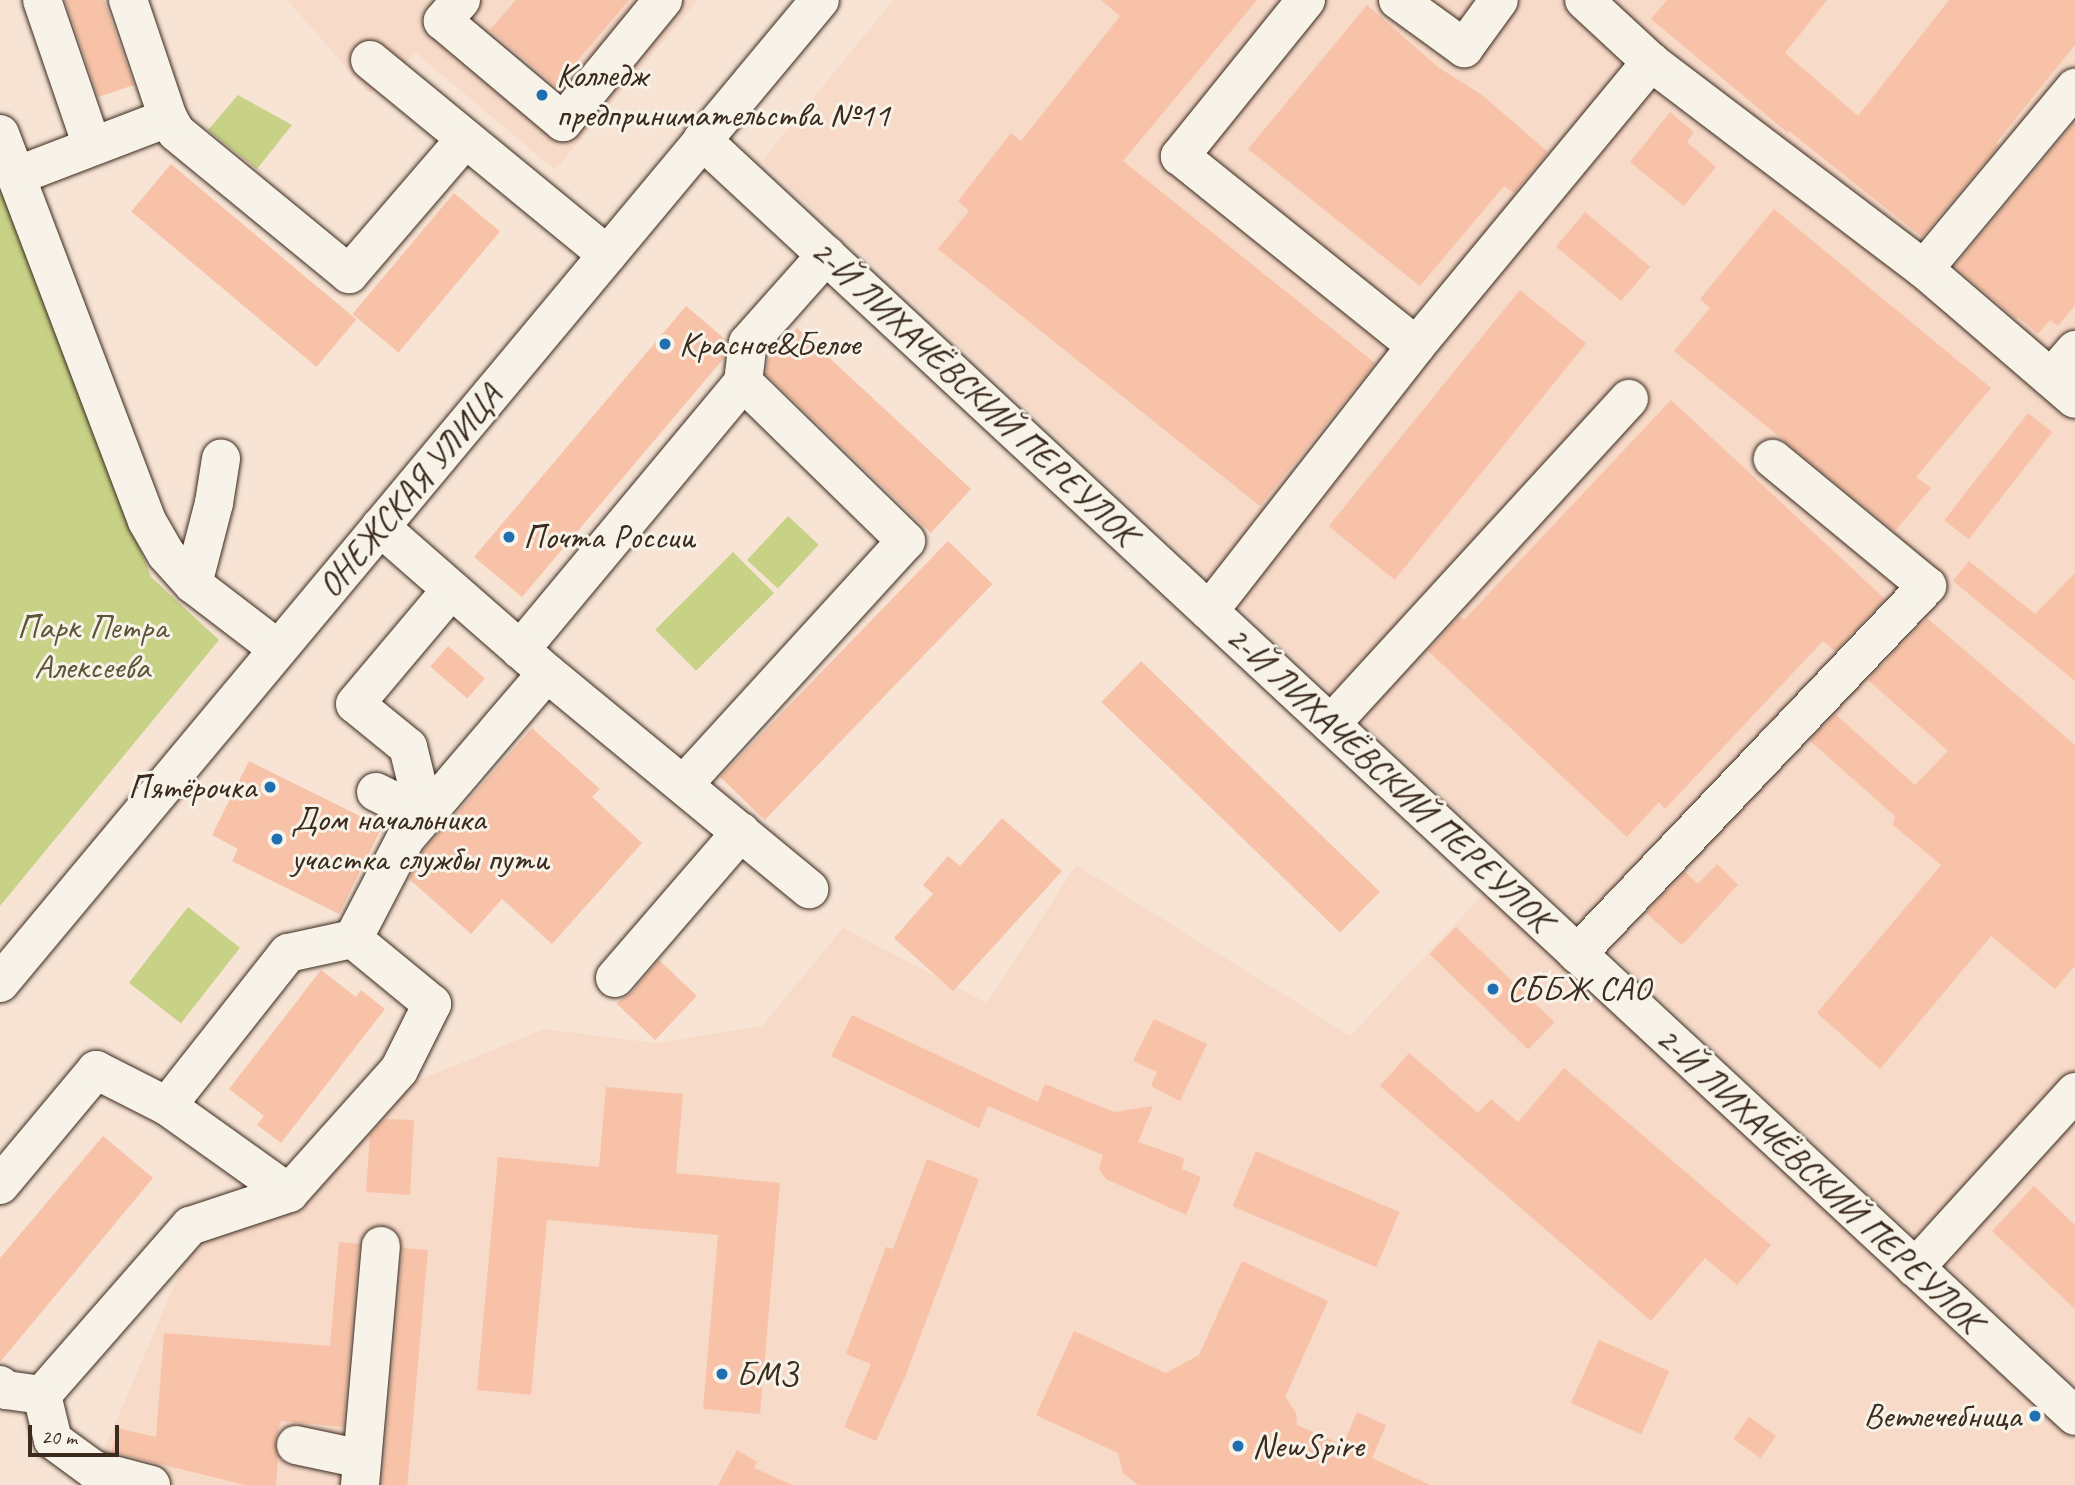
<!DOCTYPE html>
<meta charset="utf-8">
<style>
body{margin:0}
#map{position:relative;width:2075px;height:1485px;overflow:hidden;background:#f7e4d5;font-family:Caveat,sans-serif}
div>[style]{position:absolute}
.built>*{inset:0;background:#f7dac8}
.green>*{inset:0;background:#c7d286;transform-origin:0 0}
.building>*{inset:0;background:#f7c2a8;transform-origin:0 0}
.roads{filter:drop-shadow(0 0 2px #3b2a1e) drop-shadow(0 0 2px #3b2a1e)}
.minor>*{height:38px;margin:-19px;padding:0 19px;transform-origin:19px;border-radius:19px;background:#f7f3e8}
.major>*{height:38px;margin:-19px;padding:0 19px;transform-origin:19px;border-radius:19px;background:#f7f3e8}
.dots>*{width:19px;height:19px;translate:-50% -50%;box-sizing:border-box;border:4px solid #f7f3e8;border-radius:50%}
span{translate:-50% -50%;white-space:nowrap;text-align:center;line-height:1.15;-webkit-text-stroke:6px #f7f3e8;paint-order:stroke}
.poi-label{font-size:35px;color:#3b2a1e}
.left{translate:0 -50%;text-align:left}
.right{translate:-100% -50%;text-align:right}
.street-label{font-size:35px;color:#3b2a1e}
.park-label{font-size:35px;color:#5e5438}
.scale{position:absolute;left:28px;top:1425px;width:91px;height:32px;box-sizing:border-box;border:4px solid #3b2a1e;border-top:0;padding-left:9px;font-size:21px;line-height:24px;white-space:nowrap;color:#3b2a1e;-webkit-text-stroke:5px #f7f3e8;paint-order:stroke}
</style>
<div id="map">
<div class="built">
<i style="clip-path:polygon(287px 0,698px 0,555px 170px,416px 53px,369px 93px)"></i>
<i style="clip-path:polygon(893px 0,2075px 0,2075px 1386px,762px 161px)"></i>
<i style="clip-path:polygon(1076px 865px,1350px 1036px,1487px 890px,2075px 1441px,2075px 1485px,89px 1485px,194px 1239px,385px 1094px,544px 1029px,654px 1043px,762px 1026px,843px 928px,987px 1003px)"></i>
</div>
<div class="green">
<i style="clip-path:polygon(238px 95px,292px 125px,257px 169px,208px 130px)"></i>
<i style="clip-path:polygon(0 184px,151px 577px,219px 640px,0 906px)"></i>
<i style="left:788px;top:516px;width:42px;height:60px;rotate:43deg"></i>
<i style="left:733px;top:552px;width:58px;height:110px;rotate:45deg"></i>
<i style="left:188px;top:907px;width:66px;height:96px;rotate:38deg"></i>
</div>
<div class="building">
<i style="clip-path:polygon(65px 0,104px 0,134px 85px,98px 97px)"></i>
<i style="clip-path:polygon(516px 0,629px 0,556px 86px,490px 30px)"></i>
<i style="clip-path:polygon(1101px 0,1257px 0,1123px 161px,1375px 363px,1260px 506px,938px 249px,969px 211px,958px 201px,1011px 133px,1021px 141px,1120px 16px)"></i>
<i style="clip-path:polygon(1667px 0,1827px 0,1785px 53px,1858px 116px,1949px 0,2075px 0,2075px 45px,1996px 143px,1999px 145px,1922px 237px,1789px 131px,1788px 133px,1651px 19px)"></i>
<i style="clip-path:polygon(1367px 5px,1438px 67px,1482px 95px,1548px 152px,1514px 193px,1504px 186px,1420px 286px,1248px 149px)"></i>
<i style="clip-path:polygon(1670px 112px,1694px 132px,1687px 142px,1716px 167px,1684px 206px,1630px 162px)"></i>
<i style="clip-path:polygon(2075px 122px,2075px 305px,2058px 326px,2050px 320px,2038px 334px,2018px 317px,2016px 319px,1955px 266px)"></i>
<i style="left:171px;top:164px;width:242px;height:62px;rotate:40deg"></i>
<i style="left:454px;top:193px;width:60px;height:158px;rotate:40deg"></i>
<i style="clip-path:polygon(1774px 209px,1991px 388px,1916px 477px,1931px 488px,1895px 531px,1674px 351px,1710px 308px,1700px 299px)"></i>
<i style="left:1585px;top:212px;width:85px;height:45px;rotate:40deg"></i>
<i style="left:1520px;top:290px;width:85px;height:304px;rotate:39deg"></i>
<i style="clip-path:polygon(686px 306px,726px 340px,724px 358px,522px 597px,474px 557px)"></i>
<i style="clip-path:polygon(797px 328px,971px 489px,931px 533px,766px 374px,768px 360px)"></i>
<i style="clip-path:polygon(1671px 400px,1885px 599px,1835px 651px,1823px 641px,1665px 809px,1659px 802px,1627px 837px,1428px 651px,1460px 616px,1464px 620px)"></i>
<i style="left:2028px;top:413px;width:31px;height:136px;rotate:38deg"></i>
<i style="left:948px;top:541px;width:62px;height:328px;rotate:44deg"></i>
<i style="clip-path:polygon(1969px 561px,2035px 614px,2075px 573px,2075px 681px,1953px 581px)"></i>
<i style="clip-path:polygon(1927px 618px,2075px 745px,2075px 966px,2055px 989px,1991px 936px,1880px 1069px,1817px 1013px,1941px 865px,1893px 825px,1895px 816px,1810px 741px,1835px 714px,1915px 785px,1948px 751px,1868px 680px)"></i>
<i style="left:448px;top:646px;width:49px;height:27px;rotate:41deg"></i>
<i style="left:1141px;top:661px;width:332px;height:57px;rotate:44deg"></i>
<i style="clip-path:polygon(532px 728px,600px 789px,592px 797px,642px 843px,552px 944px,502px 899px,471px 934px,409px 879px,423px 851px)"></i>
<i style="clip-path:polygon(249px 761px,382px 827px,339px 914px,232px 861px,238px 849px,212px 835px)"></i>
<i style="clip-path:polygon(1002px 818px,1062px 871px,953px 991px,894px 938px,933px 894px,923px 885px,948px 856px,960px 866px)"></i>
<i style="clip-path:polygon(1717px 864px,1738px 885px,1682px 945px,1646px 913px,1685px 872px,1698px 884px)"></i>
<i style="left:1456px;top:927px;width:137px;height:38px;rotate:44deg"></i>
<i style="clip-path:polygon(659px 960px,697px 996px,655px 1040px,616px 1003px,632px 992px)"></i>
<i style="clip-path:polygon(321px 970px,356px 997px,361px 990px,385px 1009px,281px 1143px,257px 1125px,264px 1116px,229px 1089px)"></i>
<i style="clip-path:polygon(852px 1015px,1038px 1102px,1045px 1084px,1114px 1112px,1153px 1106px,1138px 1142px,1184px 1158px,1182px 1169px,1201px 1177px,1186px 1215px,1106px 1179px,1099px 1169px,1103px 1155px,988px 1106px,979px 1128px,831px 1056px)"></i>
<i style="clip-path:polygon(1154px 1019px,1207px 1044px,1180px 1101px,1151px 1086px,1157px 1072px,1133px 1061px)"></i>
<i style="clip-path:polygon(1409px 1053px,1478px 1113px,1491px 1099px,1518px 1122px,1564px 1068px,1771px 1245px,1737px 1285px,1705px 1258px,1651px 1321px,1380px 1086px)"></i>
<i style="clip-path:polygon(606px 1087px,683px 1094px,676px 1173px,780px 1183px,760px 1414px,703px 1409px,718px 1235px,547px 1220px,531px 1395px,477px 1390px,498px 1157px,599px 1167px)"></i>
<i style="clip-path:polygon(385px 1119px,414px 1120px,410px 1195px,366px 1192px,370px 1135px)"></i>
<i style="clip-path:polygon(103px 1136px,153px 1178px,0 1362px,0 1258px)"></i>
<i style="left:1256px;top:1151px;width:156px;height:60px;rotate:23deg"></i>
<i style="clip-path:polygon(927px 1159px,979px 1179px,905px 1377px,876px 1441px,844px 1427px,871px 1364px,846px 1354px,886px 1247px,893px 1249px)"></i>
<i style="clip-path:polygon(2034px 1186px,2075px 1225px,2075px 1309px,1992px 1231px)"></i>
<i style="clip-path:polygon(339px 1242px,359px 1244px,343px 1427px,281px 1421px,275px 1441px,278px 1457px,276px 1485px,245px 1485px,112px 1452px,117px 1428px,156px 1437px,164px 1333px,330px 1346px)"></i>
<i style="left:403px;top:1248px;width:25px;height:238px;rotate:5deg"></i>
<i style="clip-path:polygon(1242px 1261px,1328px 1301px,1285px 1397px,1296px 1413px,1297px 1425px,1343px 1445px,1357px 1412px,1386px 1425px,1372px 1458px,1430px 1485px,1138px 1485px,1123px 1473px,1118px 1453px,1036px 1415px,1074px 1331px,1166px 1373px,1199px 1355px)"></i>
<i style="left:1599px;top:1340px;width:77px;height:69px;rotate:24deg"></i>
<i style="left:1749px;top:1417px;width:33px;height:27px;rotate:35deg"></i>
<i style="clip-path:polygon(737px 1450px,757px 1462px,754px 1468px,792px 1485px,718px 1485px)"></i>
</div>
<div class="roads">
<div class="minor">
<i style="left:42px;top:0;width:154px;rotate:71.1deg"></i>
<i style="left:461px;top:0;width:28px;rotate:131deg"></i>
<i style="left:443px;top:21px;width:157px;rotate:40.1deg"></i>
<i style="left:563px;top:122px;width:158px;rotate:-50.7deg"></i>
<i style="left:1306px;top:0;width:201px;rotate:128.9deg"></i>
<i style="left:1180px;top:156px;width:303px;rotate:38.8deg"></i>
<i style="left:1398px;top:0;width:82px;rotate:36deg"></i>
<i style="left:1464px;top:48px;width:59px;rotate:-53.9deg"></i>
<i style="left:370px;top:60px;width:307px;rotate:39.4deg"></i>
<i style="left:1651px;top:62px;width:343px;rotate:37.2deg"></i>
<i style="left:1924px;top:269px;width:199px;rotate:40.7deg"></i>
<i style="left:168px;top:118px;width:16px;rotate:60deg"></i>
<i style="left:176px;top:132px;width:224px;rotate:39.4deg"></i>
<i style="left:349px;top:274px;width:178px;rotate:-49.3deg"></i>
<i style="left:0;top:134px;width:414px;rotate:69.2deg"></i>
<i style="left:147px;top:521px;width:38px;rotate:60deg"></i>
<i style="left:166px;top:554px;width:40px;rotate:48deg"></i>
<i style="left:193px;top:584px;width:107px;rotate:37.4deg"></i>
<i style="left:702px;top:140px;width:1874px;rotate:42.9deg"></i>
<i style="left:16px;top:176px;width:163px;rotate:-20.9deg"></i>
<i style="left:168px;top:118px;width:125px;rotate:-108.7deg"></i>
<i style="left:1924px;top:269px;width:236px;rotate:-50.2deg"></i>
<i style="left:2051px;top:378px;width:37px;rotate:-49deg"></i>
<i style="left:193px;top:584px;width:84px;rotate:-75.5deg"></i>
<i style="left:214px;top:503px;width:45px;rotate:-81deg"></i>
<i style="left:1209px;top:611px;width:336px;rotate:-52deg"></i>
<i style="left:1416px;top:346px;width:369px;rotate:-50.4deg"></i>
<i style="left:1651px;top:62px;width:91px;rotate:-137.2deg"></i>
<i style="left:520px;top:650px;width:349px;rotate:-50.2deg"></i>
<i style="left:743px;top:382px;width:39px;rotate:-83deg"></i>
<i style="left:748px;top:343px;width:118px;rotate:-48.4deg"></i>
<i style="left:547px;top:673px;width:340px;rotate:39.5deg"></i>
<i style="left:1331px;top:724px;width:441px;rotate:-47.5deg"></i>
<i style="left:684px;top:784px;width:329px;rotate:-47.6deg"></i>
<i style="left:906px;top:541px;width:228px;rotate:-135.7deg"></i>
<i style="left:376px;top:792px;width:55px;rotate:26.1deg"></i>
<i style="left:425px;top:816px;width:71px;rotate:-103.8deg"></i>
<i style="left:408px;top:747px;width:68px;rotate:-140.9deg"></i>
<i style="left:355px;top:704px;width:149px;rotate:-49.9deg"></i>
<i style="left:1577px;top:954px;width:508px;rotate:-46.44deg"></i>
<i style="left:1927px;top:586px;width:200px;rotate:-140.5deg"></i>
<i style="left:615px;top:978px;width:193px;rotate:-49.2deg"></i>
<i style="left:167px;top:1106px;width:150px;rotate:35.5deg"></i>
<i style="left:289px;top:1193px;width:165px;rotate:-48.2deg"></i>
<i style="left:399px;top:1070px;width:74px;rotate:-63.4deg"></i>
<i style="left:432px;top:1004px;width:102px;rotate:-140.6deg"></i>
<i style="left:0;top:1185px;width:150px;rotate:-50.1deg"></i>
<i style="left:96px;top:1070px;width:80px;rotate:26.9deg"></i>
<i style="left:167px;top:1106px;width:195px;rotate:-51.7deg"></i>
<i style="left:288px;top:953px;width:66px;rotate:-12.2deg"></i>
<i style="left:353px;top:939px;width:113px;rotate:-62.5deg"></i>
<i style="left:405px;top:839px;width:218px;rotate:-49.5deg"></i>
<i style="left:547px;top:673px;width:222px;rotate:-138.8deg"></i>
<i style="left:1915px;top:1268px;width:238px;rotate:-47.7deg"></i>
<i style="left:0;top:1385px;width:8px;rotate:40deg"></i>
<i style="left:6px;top:1390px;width:36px;rotate:8deg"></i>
<i style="left:42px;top:1395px;width:225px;rotate:-48.8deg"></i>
<i style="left:190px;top:1226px;width:104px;rotate:-18.4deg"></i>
<i style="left:42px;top:1395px;width:46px;rotate:76.3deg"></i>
<i style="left:53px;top:1440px;width:51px;rotate:36.2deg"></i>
<i style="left:94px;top:1470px;width:59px;rotate:14.7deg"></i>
<i style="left:296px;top:1445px;width:67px;rotate:12deg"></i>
<i style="left:360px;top:1485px;width:240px;rotate:-85deg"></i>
</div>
<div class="major">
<i style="left:0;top:983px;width:1280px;rotate:-50.17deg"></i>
</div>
</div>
<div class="dots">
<i style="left:542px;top:95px;background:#1f6fb2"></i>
<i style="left:665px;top:344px;background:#1f6fb2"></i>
<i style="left:509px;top:537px;background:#1f6fb2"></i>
<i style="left:270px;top:787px;background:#1f6fb2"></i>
<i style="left:277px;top:839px;background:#1f6fb2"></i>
<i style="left:1493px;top:989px;background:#1f6fb2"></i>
<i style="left:722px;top:1374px;background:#1f6fb2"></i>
<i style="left:2035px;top:1416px;background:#1f6fb2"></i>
<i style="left:1238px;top:1446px;background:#1f6fb2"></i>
</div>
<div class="poi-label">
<span class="left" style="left:556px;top:95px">Колледж<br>предпринимательства №11</span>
<span class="left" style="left:679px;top:344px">Красное&amp;Белое</span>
<span class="left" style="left:523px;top:537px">Почта России</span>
<span class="right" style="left:256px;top:787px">Пятёрочка</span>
<span class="left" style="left:291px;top:839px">Дом начальника<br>участка службы пути</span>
<span class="left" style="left:1507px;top:989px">СББЖ САО</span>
<span class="left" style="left:736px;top:1374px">БМЗ</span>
<span class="right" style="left:2021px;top:1416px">Ветлечебница</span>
<span class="left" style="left:1252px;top:1446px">NewSpire</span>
</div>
<div class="street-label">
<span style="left:974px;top:392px;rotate:43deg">2-Й ЛИХАЧЁВСКИЙ ПЕРЕУЛОК</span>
<span style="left:410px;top:491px;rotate:-50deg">ОНЕЖСКАЯ УЛИЦА</span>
<span style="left:1389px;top:778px;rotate:43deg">2-Й ЛИХАЧЁВСКИЙ ПЕРЕУЛОК</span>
<span style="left:1819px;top:1179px;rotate:43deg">2-Й ЛИХАЧЁВСКИЙ ПЕРЕУЛОК</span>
</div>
<div class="park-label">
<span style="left:92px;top:647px">Парк Петра<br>Алексеева</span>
</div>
<div class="scale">20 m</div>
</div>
